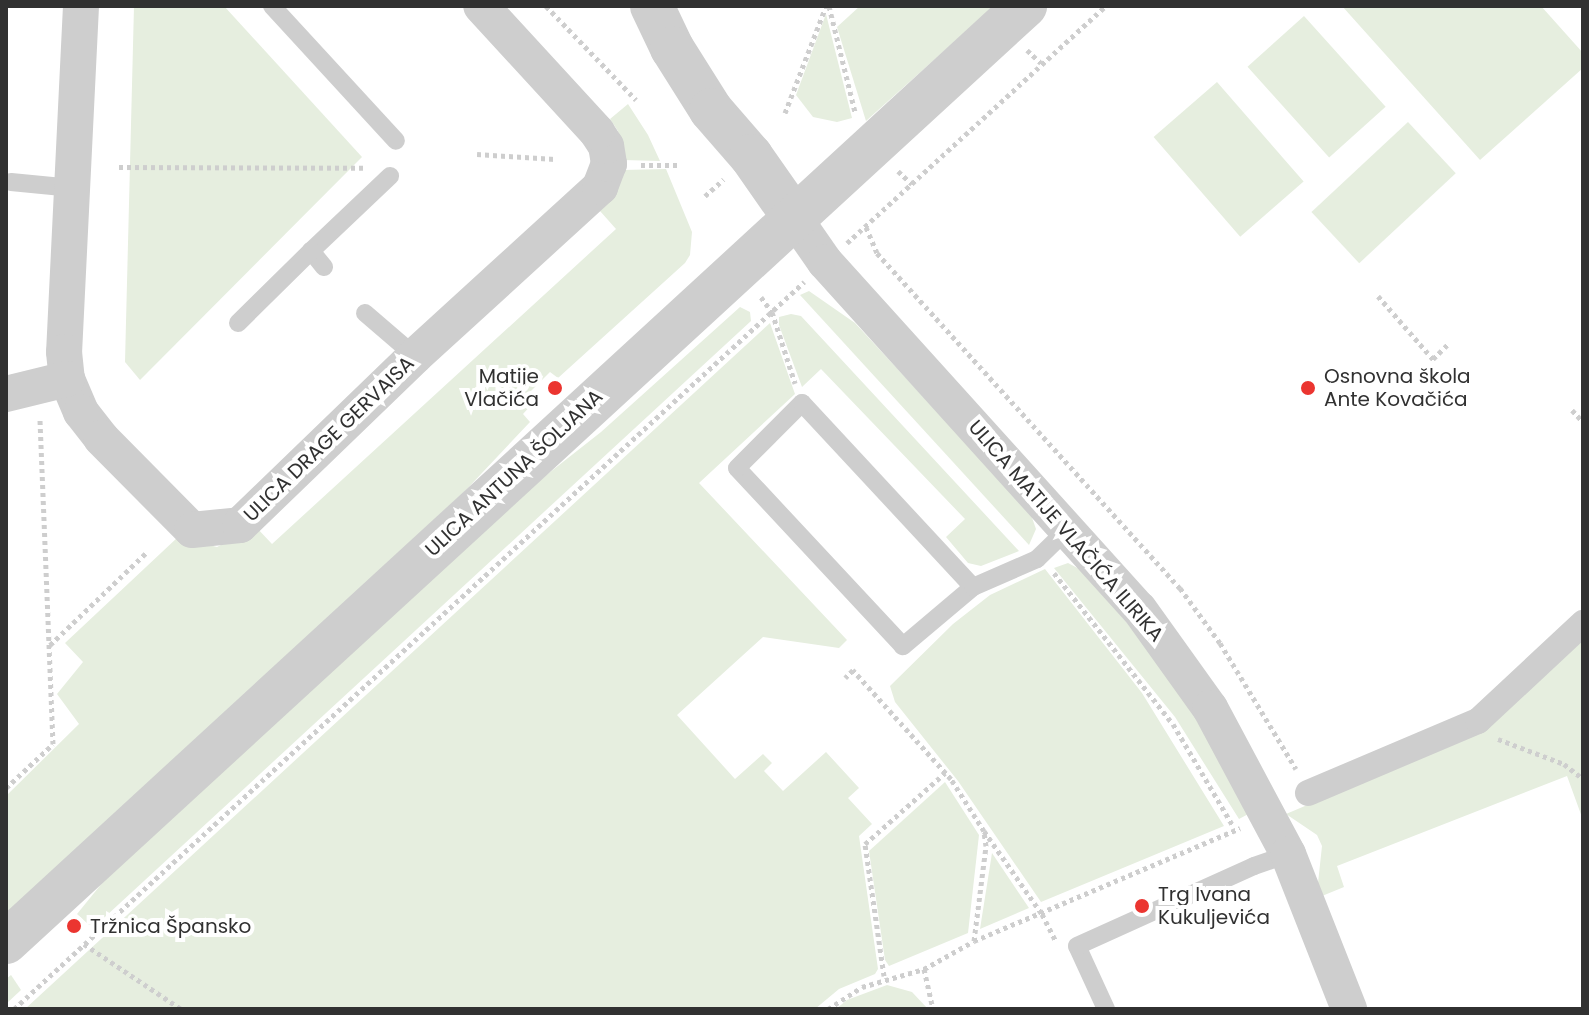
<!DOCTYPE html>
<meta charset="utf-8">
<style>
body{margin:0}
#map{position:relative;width:1589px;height:1015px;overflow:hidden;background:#fff;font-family:Poppins,sans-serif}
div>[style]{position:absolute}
.green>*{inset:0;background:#e6eedf;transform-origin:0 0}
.path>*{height:5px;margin-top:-2.5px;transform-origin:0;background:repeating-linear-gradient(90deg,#cecece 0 4px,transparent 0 8px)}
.service>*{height:18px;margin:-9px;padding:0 9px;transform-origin:9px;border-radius:9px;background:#cecece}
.pedestrian>*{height:26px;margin:-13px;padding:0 13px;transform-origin:13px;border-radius:13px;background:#cecece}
.minor>*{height:36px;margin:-18px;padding:0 18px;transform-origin:18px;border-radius:18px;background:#cecece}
.tertiary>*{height:44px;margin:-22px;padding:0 22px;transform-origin:22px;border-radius:22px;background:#cecece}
.dots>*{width:22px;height:22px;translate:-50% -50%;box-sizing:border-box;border:4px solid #fff;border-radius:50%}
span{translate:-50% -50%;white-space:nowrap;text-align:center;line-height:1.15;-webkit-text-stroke:8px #fff;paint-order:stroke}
.poi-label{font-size:20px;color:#313131}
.right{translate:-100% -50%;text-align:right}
.left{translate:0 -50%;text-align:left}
.street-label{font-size:20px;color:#313131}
.frame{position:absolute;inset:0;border:8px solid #313131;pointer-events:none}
</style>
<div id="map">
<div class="green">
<i style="clip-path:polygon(134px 6px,224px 6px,362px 157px,140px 380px,125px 362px)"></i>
<i style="clip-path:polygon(860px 6px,994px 6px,866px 121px,837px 27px)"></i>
<i style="clip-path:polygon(1342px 6px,1541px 6px,1583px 53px,1583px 68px,1480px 160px)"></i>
<i style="clip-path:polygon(826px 14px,852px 118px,837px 122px,813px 117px,796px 95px)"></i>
<i style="left:1304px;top:16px;width:122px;height:76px;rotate:48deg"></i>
<i style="left:1217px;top:82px;width:132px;height:84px;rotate:49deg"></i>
<i style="clip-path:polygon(628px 104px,648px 135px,660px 161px,623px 160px,618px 131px,610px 119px)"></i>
<i style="left:1408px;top:122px;width:70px;height:132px;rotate:47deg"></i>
<i style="clip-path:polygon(666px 169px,692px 232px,690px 255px,685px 263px,558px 378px,550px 372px,528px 394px,534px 402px,523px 414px,530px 422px,465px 491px,6px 916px,6px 796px,79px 724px,57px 694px,83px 662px,65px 643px,178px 537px,217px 547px,256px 527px,272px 544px,616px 229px,600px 211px,622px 170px)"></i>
<i style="clip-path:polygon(809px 291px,855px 323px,1030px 512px,1036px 529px,1029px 545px,800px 295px)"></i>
<i style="clip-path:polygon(740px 307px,750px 312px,751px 321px,106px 916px,95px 925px,89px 925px,77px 914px,103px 882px,507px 506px,601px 432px)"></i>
<i style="clip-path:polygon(791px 314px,801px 316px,1019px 551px,981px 566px,968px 563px,946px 537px,965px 519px,821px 369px,802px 387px,779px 325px,779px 317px)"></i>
<i style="clip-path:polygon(770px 323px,795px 394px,699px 483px,847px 640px,839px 648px,763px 637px,677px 715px,735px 779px,763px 754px,772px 763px,764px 771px,783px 791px,826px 752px,859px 788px,848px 798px,872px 824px,859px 836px,878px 969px,875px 974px,839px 989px,815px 1009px,25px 1009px)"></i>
<i style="clip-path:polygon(1068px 563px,1085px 572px,1132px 629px,1188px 706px,1252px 812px,1239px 819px,1175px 717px,1054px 568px)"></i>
<i style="clip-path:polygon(1045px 569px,1142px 693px,1224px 826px,1041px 902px,958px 781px,895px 702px,890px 686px,953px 624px,990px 595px)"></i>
<i style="clip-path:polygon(1583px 637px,1583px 820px,1567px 776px,1337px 866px,1344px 887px,1322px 896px,1318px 883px,1322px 846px,1317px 835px,1286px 814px,1461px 740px)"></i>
<i style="clip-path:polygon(945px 782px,979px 835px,968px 933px,889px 966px,885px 960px,869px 851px)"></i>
<i style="clip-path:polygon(992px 853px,1029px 908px,980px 929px)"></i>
<i style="clip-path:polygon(11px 975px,21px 990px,6px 1004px,6px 979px)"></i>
<i style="clip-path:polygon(887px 985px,912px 992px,928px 1009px,836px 1009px,847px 1000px)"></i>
</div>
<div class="path">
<i style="left:546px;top:6px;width:130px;rotate:46.2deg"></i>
<i style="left:829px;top:6px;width:109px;rotate:76.2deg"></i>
<i style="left:1027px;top:50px;width:19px;rotate:43deg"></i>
<i style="left:785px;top:113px;width:115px;rotate:-69deg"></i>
<i style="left:477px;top:154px;width:78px;rotate:3.7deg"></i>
<i style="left:641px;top:165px;width:39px"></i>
<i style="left:119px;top:167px;width:247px;rotate:0.2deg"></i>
<i style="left:898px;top:171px;width:19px;rotate:43deg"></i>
<i style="left:705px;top:196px;width:25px;rotate:-42deg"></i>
<i style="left:866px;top:227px;width:28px;rotate:67deg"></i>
<i style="left:877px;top:253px;width:452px;rotate:47.9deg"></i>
<i style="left:1180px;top:588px;width:68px;rotate:54deg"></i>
<i style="left:1220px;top:643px;width:147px;rotate:58.9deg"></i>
<i style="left:847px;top:243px;width:351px;rotate:-42.5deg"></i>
<i style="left:1378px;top:296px;width:84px;rotate:48.9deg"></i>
<i style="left:1433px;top:359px;width:21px;rotate:-45deg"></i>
<i style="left:761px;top:297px;width:19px;rotate:54deg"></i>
<i style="left:772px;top:312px;width:75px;rotate:72.1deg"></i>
<i style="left:1572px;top:410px;width:16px;rotate:47deg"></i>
<i style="left:1054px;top:573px;width:192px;rotate:51.8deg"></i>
<i style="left:1173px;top:724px;width:118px;rotate:59.5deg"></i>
<i style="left:50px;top:645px;width:134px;rotate:-43.8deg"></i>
<i style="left:1498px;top:739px;width:71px;rotate:20.7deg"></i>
<i style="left:1564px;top:764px;width:24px;rotate:38deg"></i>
<i style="left:6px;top:788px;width:64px;rotate:-43.1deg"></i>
<i style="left:53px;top:744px;width:327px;rotate:-92.3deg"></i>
<i style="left:984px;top:831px;width:101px;rotate:55.1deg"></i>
<i style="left:1042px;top:914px;width:29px;rotate:63deg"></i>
<i style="left:974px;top:941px;width:289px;rotate:-23deg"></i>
<i style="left:84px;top:944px;width:117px;rotate:33.8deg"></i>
<i style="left:924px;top:969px;width:41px;rotate:77.3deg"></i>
<i style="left:884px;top:976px;width:133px;rotate:-98.2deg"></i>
<i style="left:865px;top:844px;width:107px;rotate:-41.6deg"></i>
<i style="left:14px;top:1009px;width:1074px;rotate:-42.62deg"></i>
<i style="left:828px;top:1009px;width:40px;rotate:-32.9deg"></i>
<i style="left:862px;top:987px;width:65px;rotate:-16.2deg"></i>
<i style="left:924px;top:969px;width:57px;rotate:-29.2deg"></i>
<i style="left:974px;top:941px;width:96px;rotate:-82.8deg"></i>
<i style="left:986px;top:846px;width:15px;rotate:-98deg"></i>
<i style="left:984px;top:831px;width:62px;rotate:-122.4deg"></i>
<i style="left:951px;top:779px;width:147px;rotate:-132deg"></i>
<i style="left:853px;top:670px;width:11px;rotate:135deg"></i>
</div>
<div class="service">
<i style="left:272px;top:6px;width:183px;rotate:47.4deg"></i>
<i style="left:11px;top:182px;width:62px;rotate:5.5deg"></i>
<i style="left:324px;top:267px;width:21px;rotate:-129deg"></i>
<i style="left:311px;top:251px;width:109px;rotate:-43.5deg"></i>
<i style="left:365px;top:313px;width:66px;rotate:40.7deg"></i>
<i style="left:238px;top:323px;width:103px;rotate:-44.6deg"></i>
<i style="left:973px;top:587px;width:92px;rotate:139.9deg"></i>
<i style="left:903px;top:646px;width:243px;rotate:-133deg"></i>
<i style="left:737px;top:468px;width:92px;rotate:-45deg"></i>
<i style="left:802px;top:403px;width:251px;rotate:47.1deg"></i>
<i style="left:973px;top:587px;width:70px;rotate:-23.6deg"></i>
<i style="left:1037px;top:559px;width:43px;rotate:-44.1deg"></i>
<i style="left:1106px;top:1009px;width:69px;rotate:-114.7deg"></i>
<i style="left:1077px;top:946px;width:194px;rotate:-24.3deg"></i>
<i style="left:1254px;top:866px;width:36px;rotate:-19deg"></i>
</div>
<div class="pedestrian">
<i style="left:1308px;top:793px;width:185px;rotate:-23deg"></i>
<i style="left:1478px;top:721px;width:144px;rotate:-43deg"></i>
</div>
<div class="minor">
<i style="left:81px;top:6px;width:346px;rotate:92.8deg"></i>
<i style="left:64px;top:352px;width:27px;rotate:84deg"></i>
<i style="left:67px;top:379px;width:36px;rotate:67deg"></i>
<i style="left:81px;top:412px;width:33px;rotate:52deg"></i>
<i style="left:101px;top:438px;width:129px;rotate:45.3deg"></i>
<i style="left:192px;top:530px;width:48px;rotate:-5.9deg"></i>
<i style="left:240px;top:525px;width:243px;rotate:-44deg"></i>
<i style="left:415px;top:356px;width:251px;rotate:-42.4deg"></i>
<i style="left:600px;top:187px;width:25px;rotate:-69deg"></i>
<i style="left:609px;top:164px;width:18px;rotate:-99deg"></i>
<i style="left:606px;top:146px;width:17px;rotate:-123deg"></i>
<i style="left:597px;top:132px;width:171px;rotate:-132.6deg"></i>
<i style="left:793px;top:216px;width:56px;rotate:55.2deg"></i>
<i style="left:825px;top:262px;width:468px;rotate:47.9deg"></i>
<i style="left:1139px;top:609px;width:122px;rotate:54.4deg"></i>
<i style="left:1210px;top:708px;width:166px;rotate:61.9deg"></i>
<i style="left:1288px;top:854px;width:167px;rotate:68.5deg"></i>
<i style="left:6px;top:394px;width:63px;rotate:-13.8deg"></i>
</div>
<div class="tertiary">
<i style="left:652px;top:6px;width:47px;rotate:64.5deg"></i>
<i style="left:672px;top:48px;width:73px;rotate:57.8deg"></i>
<i style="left:711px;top:110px;width:61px;rotate:49deg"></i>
<i style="left:751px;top:156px;width:73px;rotate:55deg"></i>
<i style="left:6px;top:942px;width:1384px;rotate:-42.57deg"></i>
</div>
<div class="dots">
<i style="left:555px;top:388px;background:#eb3530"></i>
<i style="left:1308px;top:388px;background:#eb3530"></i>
<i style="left:1142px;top:906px;background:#eb3530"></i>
<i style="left:74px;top:926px;background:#eb3530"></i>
</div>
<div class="poi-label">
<span class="right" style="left:539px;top:388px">Matije<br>Vlačića</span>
<span class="left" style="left:1324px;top:388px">Osnovna škola<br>Ante Kovačića</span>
<span class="left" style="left:1158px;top:906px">Trg Ivana<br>Kukuljevića</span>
<span class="left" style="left:90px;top:926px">Tržnica Špansko</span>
</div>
<div class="street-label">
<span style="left:329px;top:439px;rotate:-44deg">ULICA DRAGE GERVAISA</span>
<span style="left:514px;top:473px;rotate:-43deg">ULICA ANTUNA ŠOLJANA</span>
<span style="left:1066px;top:531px;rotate:49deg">ULICA MATIJE VLAČIĆA ILIRIKA</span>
</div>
<div class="frame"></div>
</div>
